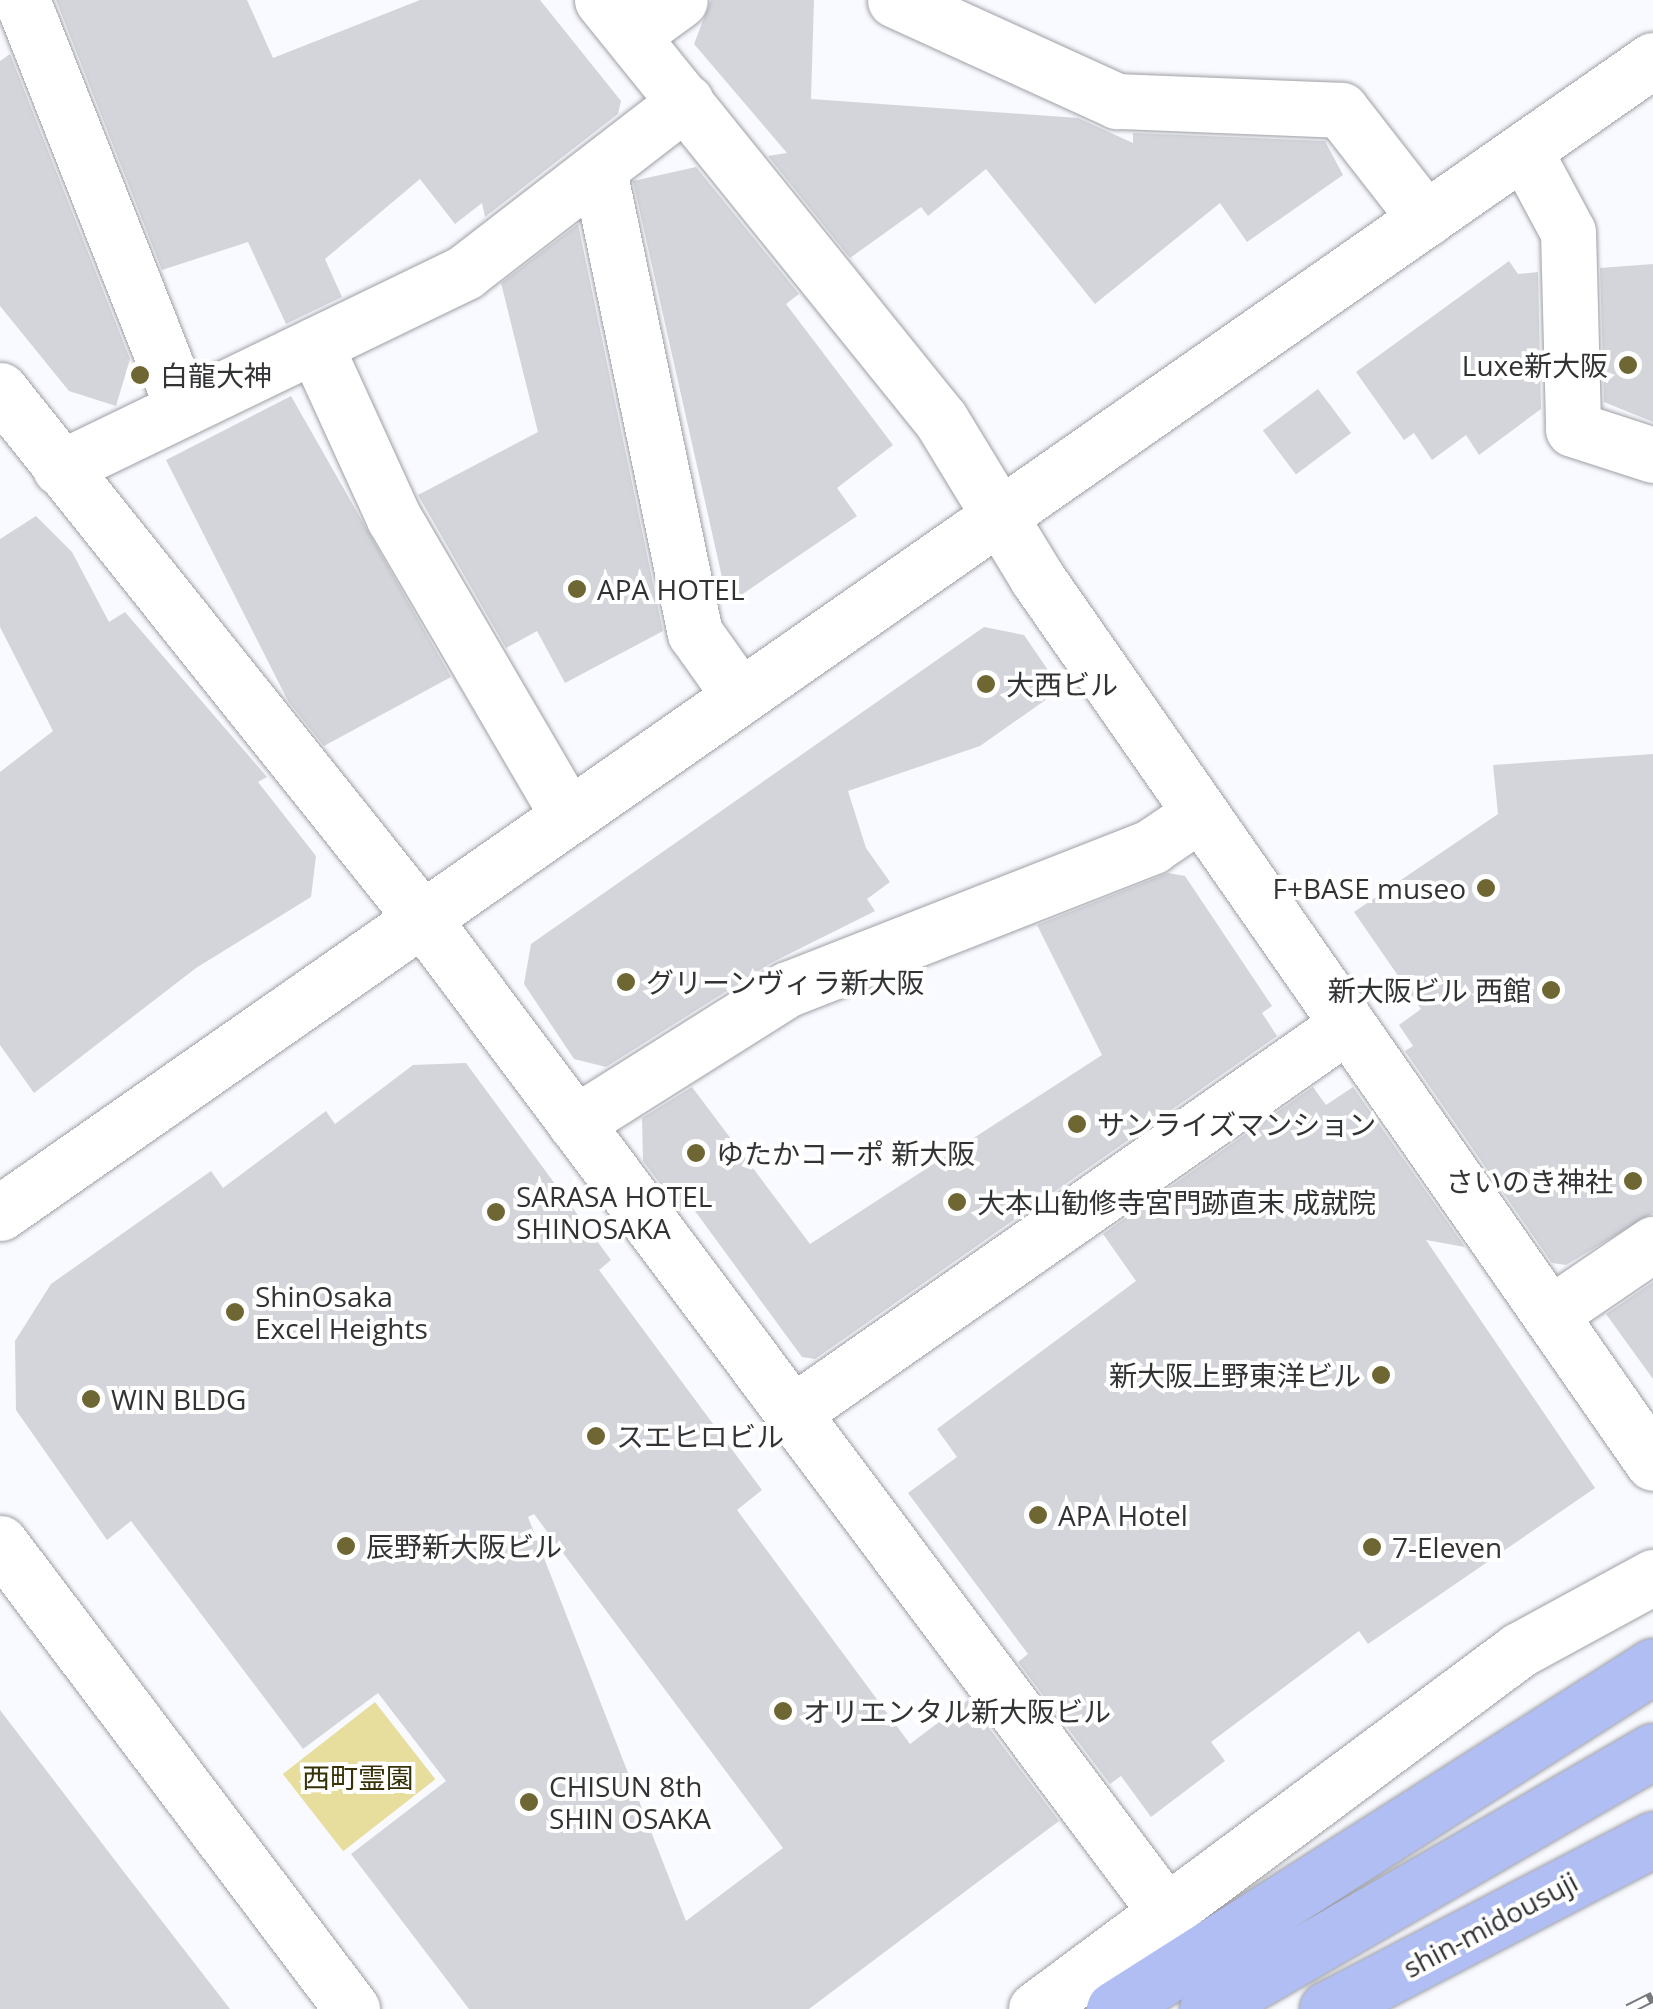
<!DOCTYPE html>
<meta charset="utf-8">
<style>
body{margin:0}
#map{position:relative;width:1653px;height:2009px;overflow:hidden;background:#f9faff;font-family:"Open Sans","Noto Sans JP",sans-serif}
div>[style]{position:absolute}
.green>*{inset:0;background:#e7de9e;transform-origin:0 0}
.building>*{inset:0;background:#d3d5db;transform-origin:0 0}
.roads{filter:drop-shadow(0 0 2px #9ea0a5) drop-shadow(0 0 2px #9ea0a5)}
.minor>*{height:55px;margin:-27.5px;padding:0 27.5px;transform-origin:27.5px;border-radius:27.5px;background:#fff}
.tertiary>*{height:55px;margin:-27.5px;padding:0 27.5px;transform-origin:27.5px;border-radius:27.5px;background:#fff}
.trunk>*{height:55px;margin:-27.5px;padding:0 27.5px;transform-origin:27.5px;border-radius:27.5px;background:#b0bef3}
.rail>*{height:11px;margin-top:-5.5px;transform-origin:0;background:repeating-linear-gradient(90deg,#fff 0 22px,#78797c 0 44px);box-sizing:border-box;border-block:2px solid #78797c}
.dots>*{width:28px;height:28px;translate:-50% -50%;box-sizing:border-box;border:5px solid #fff;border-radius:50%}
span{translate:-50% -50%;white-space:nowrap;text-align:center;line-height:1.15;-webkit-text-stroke:8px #fff;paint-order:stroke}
.poi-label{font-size:28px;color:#323335}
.right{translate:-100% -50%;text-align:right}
.left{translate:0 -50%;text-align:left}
.park-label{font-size:28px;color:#373108}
.street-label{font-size:28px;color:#323335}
</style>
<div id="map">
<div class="green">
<i style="left:375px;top:1702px;width:98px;height:117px;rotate:52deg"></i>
</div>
<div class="building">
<i style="clip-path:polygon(56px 0,247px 0,273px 58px,420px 0,540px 0,621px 101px,618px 114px,485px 217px,482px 203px,455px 224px,420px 179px,325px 259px,342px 297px,286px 324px,248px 242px,162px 270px)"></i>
<i style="clip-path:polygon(711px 0,814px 0,811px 99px,1078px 118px,1133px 143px,1133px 133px,1325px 141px,1343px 175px,1247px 242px,1220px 203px,1095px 304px,986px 169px,928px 216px,921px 207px,850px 258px,768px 156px,787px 153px,694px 44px)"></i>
<i style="clip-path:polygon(10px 54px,130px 359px,116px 406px,69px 391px,0 306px,0 61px)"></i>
<i style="clip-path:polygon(696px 167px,799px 294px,786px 304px,893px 445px,837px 488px,857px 516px,728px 604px,633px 181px)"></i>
<i style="clip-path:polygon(578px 224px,663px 631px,565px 683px,537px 631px,506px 648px,418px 495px,538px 432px,501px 283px)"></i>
<i style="clip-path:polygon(1509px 261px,1518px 274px,1538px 272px,1541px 409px,1479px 455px,1466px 435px,1432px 460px,1414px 433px,1404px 440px,1356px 372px)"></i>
<i style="clip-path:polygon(1653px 264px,1653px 422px,1604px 402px,1600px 268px)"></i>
<i style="left:1318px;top:389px;width:55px;height:69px;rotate:53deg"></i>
<i style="clip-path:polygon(291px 396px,451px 677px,324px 746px,288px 701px,166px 460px)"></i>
<i style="clip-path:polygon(36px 516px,72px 552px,109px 622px,125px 612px,267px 777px,258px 782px,316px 856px,311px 897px,196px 968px,34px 1093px,0 1045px,0 772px,53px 731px,0 627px,0 539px)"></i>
<i style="clip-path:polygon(984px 627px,1024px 635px,1061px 689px,980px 746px,848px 791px,866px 848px,890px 882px,867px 899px,875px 911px,771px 963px,606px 1067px,574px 1059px,524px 984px,531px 944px)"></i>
<i style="clip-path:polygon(1653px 754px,1653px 1213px,1566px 1265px,1552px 1263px,1405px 1051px,1413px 1046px,1399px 1025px,1421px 1009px,1354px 912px,1498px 814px,1493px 765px)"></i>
<i style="clip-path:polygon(1168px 873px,1185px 876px,1272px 1006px,1262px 1013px,1277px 1036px,815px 1359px,802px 1357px,695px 1211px,680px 1210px,643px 1161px,642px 1118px,692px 1087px,810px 1244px,1102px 1055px,1037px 925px)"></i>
<i style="clip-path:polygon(evenodd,466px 1063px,611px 1260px,599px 1270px,762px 1490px,737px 1510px,910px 1744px,968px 1700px,1059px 1821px,809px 2009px,469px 2009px,351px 1854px,446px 1781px,378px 1693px,303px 1749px,131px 1521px,107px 1540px,16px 1410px,15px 1341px,51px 1284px,211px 1171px,223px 1188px,326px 1111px,335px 1124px,413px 1065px,466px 1063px,534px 1514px,783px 1848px,686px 1921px,528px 1517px,534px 1514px)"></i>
<i style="clip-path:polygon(1313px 1087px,1326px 1105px,1353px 1087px,1465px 1247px,1426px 1240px,1595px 1488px,1368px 1644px,1359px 1631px,1211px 1742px,1225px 1761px,1151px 1817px,1121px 1776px,1110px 1784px,1018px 1662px,1028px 1654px,908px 1493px,957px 1457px,937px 1429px,1136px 1281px,1103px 1234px)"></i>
<i style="clip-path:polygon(1653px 1282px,1653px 1379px,1606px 1314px)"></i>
<i style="clip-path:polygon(0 1710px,127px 1876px,230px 2009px,0 2009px)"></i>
</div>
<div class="roads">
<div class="minor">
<i style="left:22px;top:0;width:439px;rotate:68.5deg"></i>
<i style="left:895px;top:0;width:244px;rotate:24.5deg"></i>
<i style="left:1117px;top:101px;width:224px;rotate:2.3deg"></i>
<i style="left:1341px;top:110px;width:138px;rotate:52.1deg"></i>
<i style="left:632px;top:35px;width:59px;rotate:-36.1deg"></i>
<i style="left:1524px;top:150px;width:93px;rotate:61.8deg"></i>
<i style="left:1568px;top:232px;width:197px;rotate:88.5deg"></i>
<i style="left:1573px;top:429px;width:84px;rotate:18deg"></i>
<i style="left:599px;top:170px;width:473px;rotate:78.3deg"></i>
<i style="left:695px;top:633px;width:76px;rotate:54.6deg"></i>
<i style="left:315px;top:345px;width:190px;rotate:65.5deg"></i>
<i style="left:394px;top:518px;width:345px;rotate:59.7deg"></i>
<i style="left:60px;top:468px;width:450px;rotate:-25.8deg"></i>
<i style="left:465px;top:272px;width:279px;rotate:-37.7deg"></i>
<i style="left:575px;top:1123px;width:252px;rotate:-32.2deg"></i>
<i style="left:788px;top:989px;width:391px;rotate:-21.4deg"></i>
<i style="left:1152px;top:846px;width:57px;rotate:-34.2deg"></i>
<i style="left:1550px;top:1314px;width:125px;rotate:-34.2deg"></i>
<i style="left:792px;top:1413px;width:677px;rotate:-34.96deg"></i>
<i style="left:1036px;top:2009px;width:602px;rotate:-36.62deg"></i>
<i style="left:1519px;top:1650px;width:153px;rotate:-28.6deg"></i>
</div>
<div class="tertiary">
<i style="left:602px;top:0;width:540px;rotate:51.09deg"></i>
<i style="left:941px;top:420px;width:185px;rotate:58.7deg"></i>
<i style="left:1037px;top:578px;width:1078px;rotate:55.16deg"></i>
<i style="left:0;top:390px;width:676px;rotate:51.37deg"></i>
<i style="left:422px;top:918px;width:1243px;rotate:53.18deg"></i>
<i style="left:0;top:1213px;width:2015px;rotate:-34.9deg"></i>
<i style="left:0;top:1543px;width:584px;rotate:52.93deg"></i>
</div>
<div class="trunk">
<i style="left:1114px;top:2009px;width:639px;rotate:-32.47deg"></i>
<i style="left:1207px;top:2009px;width:515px;rotate:-30.05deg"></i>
<i style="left:1327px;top:2009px;width:368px;rotate:-27.5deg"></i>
</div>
</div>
<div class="rail">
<i style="left:1628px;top:2009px;width:28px;rotate:-27deg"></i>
</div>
<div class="dots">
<i style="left:1628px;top:365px;background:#6e6633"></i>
<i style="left:140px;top:375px;background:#6e6633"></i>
<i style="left:577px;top:589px;background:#6e6633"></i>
<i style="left:986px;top:684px;background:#6e6633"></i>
<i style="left:1486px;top:888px;background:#6e6633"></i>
<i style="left:626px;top:982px;background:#6e6633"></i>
<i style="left:1551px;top:990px;background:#6e6633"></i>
<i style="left:1077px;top:1124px;background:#6e6633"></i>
<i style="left:696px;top:1153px;background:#6e6633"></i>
<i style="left:1633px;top:1181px;background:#6e6633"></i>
<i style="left:957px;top:1202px;background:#6e6633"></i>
<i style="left:496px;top:1212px;background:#6e6633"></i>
<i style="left:235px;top:1312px;background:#6e6633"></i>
<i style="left:1381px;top:1375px;background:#6e6633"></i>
<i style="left:91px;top:1399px;background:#6e6633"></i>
<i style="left:596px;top:1436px;background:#6e6633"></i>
<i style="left:1038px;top:1515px;background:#6e6633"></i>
<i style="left:346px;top:1546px;background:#6e6633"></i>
<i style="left:1372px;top:1547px;background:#6e6633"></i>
<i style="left:783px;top:1711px;background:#6e6633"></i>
<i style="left:529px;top:1802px;background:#6e6633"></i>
</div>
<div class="poi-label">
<span class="right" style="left:1608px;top:365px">Luxe新大阪</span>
<span class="left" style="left:160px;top:375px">白龍大神</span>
<span class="left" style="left:597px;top:589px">APA HOTEL</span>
<span class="left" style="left:1006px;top:684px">大西ビル</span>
<span class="right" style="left:1466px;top:888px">F+BASE museo</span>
<span class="left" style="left:646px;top:982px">グリーンヴィラ新大阪</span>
<span class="right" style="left:1531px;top:990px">新大阪ビル 西館</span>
<span class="left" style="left:1097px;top:1124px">サンライズマンション</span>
<span class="left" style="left:716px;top:1153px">ゆたかコーポ 新大阪</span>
<span class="right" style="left:1613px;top:1181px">さいのき神社</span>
<span class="left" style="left:516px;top:1212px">SARASA HOTEL<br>SHINOSAKA</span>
<span class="left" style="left:977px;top:1202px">大本山勧修寺宮門跡直末 成就院</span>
<span class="left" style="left:255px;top:1312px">ShinOsaka<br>Excel Heights</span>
<span class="right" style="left:1361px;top:1375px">新大阪上野東洋ビル</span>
<span class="left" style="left:111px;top:1399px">WIN BLDG</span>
<span class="left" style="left:616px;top:1436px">スエヒロビル</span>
<span class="left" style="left:1058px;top:1515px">APA Hotel</span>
<span class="left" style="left:366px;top:1546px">辰野新大阪ビル</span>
<span class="left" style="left:1392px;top:1547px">7-Eleven</span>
<span class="left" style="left:803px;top:1711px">オリエンタル新大阪ビル</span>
<span class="left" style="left:549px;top:1802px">CHISUN 8th<br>SHIN OSAKA</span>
</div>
<div class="park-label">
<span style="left:358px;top:1777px">西町霊園</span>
</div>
<div class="street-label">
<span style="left:1490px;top:1924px;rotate:-28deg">shin-midousuji</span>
</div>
</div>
